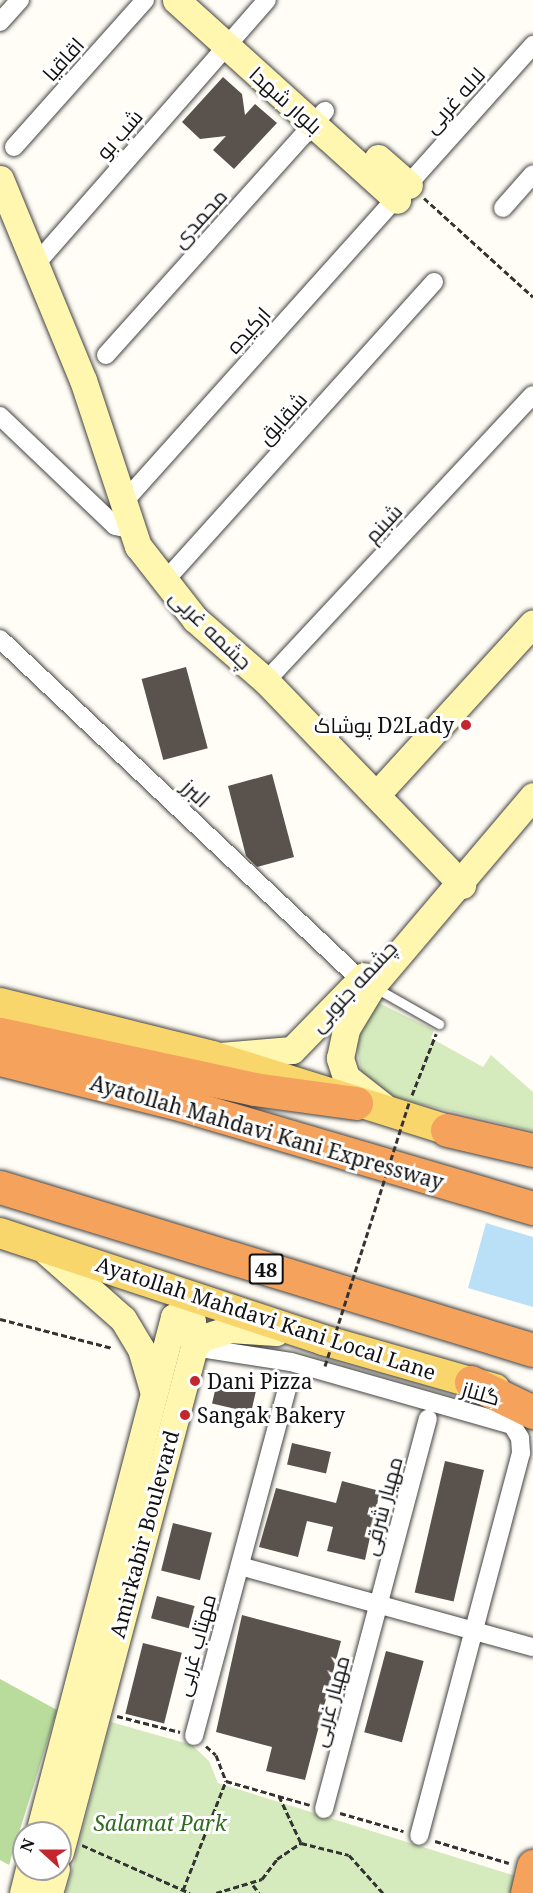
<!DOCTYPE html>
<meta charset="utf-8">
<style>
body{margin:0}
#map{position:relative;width:533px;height:1893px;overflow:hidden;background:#fffdf5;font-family:"Noto Serif",Cairo,serif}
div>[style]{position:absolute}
.green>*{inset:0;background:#d5ebbd}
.forest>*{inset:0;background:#b9dc9c}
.water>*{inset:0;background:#b9e0f7}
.building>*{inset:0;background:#5a524d;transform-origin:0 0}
.path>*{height:3px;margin-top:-1.5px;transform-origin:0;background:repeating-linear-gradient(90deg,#333 0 6px,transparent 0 9px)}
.roads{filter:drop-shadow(0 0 2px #444) drop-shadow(0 0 2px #444)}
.lane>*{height:9px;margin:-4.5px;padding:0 4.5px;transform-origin:4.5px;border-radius:4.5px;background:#fff}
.street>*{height:18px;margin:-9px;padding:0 9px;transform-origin:9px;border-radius:9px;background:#fff}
.secondary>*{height:27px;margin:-13.5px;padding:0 13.5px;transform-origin:13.5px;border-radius:13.5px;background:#fff6b0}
.primary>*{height:30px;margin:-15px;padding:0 15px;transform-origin:15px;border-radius:15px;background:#f9d66b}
.highway>*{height:33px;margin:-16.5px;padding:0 16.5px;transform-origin:16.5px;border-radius:16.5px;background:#f5a25d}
.path-bridge>*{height:3px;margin-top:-1.5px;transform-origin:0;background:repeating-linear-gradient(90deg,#333 0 6px,transparent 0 9px)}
.dots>*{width:16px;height:16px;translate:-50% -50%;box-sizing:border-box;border:3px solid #fff;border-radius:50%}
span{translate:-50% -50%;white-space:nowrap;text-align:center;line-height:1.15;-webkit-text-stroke:6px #fff;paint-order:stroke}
.shield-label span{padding:2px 4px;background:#fff;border:2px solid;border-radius:4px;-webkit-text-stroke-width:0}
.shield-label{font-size:20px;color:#111;font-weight:700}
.street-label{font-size:21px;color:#111}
.poi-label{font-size:21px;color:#111}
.right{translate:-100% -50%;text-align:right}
.left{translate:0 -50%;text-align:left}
.park-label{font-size:21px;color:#2f6b1f;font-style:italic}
.north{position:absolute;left:12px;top:1821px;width:60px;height:60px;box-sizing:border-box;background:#fff;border:2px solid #a0a0a0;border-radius:50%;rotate:291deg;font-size:16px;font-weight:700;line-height:24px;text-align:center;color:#111}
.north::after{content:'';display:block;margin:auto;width:21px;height:27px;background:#c4262e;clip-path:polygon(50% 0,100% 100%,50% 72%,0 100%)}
</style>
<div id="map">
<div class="green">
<i style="clip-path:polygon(377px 1002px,434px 1030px,431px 1038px,483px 1067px,491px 1055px,533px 1092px,533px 1131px,392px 1097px,362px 1075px,356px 1043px)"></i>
<i style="clip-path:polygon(111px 1722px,192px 1745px,209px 1761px,218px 1783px,516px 1876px,513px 1893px,66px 1893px)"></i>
</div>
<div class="forest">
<i style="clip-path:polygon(0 1679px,57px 1710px,9px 1865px,0 1860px)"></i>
</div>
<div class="water">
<i style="clip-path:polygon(486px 1223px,533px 1237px,533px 1307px,468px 1288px)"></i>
</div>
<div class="building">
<i style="clip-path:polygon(223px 77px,242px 94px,245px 115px,255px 104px,277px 123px,234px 169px,213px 150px,226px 136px,200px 139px,182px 122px)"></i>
<i style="left:186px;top:667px;width:84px;height:46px;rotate:75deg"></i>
<i style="clip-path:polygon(272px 774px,294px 857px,257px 867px,246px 856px,228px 786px)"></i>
<i style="left:217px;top:1382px;width:40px;height:22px;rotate:13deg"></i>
<i style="left:292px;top:1443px;width:40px;height:22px;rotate:13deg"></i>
<i style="left:445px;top:1461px;width:40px;height:135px;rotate:13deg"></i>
<i style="clip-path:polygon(342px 1481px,380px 1491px,365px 1560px,327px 1551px,333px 1527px,307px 1521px,298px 1557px,259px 1547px,276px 1488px,336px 1503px)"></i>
<i style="left:173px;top:1523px;width:40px;height:49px;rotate:14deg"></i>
<i style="left:157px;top:1596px;width:39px;height:23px;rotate:15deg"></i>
<i style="clip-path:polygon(242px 1615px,341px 1641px,305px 1780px,266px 1771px,272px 1747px,216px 1732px)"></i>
<i style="left:143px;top:1643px;width:40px;height:73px;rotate:14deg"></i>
<i style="left:386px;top:1651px;width:39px;height:84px;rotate:15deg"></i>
</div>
<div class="path">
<i style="left:424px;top:198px;width:147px;rotate:42.2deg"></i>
<i style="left:412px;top:1095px;width:66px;rotate:-68.5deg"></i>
<i style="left:0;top:1319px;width:116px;rotate:14.5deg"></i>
<i style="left:117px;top:1716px;width:65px;rotate:14.3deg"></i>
<i style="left:206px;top:1746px;width:13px;rotate:42deg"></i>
<i style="left:216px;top:1755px;width:28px;rotate:69deg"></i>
<i style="left:226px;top:1781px;width:87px;rotate:15.9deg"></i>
<i style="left:279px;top:1796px;width:52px;rotate:64.9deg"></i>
<i style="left:340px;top:1813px;width:66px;rotate:15.9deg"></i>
<i style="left:435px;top:1841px;width:77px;rotate:16.6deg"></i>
<i style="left:82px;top:1845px;width:118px;rotate:24deg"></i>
<i style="left:253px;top:1885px;width:10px;rotate:53deg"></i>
<i style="left:183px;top:1890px;width:117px;rotate:-68.5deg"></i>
<i style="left:216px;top:1893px;width:48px;rotate:-16.9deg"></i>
<i style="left:262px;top:1879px;width:25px;rotate:-53deg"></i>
<i style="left:277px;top:1859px;width:29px;rotate:-34deg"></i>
<i style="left:301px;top:1843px;width:49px;rotate:14deg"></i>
<i style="left:349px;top:1855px;width:51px;rotate:48.2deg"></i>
</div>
<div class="roads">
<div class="lane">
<i style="left:374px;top:987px;width:75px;rotate:29.6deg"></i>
</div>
<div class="street">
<i style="left:0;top:22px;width:30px;rotate:-48deg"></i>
<i style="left:14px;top:147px;width:197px;rotate:-48.3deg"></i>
<i style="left:503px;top:208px;width:45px;rotate:-48.6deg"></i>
<i style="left:35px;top:265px;width:352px;rotate:-48.8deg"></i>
<i style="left:106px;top:355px;width:328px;rotate:-48.1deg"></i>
<i style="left:0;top:416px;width:159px;rotate:43.7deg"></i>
<i style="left:115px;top:526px;width:16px;rotate:11deg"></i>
<i style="left:121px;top:505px;width:618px;rotate:-48.15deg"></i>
<i style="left:163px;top:583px;width:405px;rotate:-48deg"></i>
<i style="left:0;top:639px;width:497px;rotate:43.4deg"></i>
<i style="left:266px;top:681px;width:391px;rotate:-47deg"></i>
<i style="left:194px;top:1347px;width:98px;rotate:8.8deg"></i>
<i style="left:291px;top:1362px;width:230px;rotate:15.9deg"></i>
<i style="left:512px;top:1425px;width:15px;rotate:58deg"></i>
<i style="left:520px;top:1438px;width:15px;rotate:86deg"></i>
<i style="left:521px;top:1453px;width:396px;rotate:104.9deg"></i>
<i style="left:240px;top:1566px;width:304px;rotate:15.5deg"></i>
<i style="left:194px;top:1736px;width:358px;rotate:-75deg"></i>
<i style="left:324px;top:1809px;width:404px;rotate:-75.1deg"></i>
</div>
<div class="secondary">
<i style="left:176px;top:0;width:298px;rotate:42.1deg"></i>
<i style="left:378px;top:158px;width:41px;rotate:41.1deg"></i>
<i style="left:0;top:179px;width:217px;rotate:67.6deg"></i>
<i style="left:83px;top:380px;width:175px;rotate:71.7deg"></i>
<i style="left:138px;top:546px;width:93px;rotate:52deg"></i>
<i style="left:195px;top:619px;width:94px;rotate:41.1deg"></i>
<i style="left:266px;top:681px;width:283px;rotate:46.1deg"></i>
<i style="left:377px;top:794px;width:231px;rotate:-47.6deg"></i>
<i style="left:220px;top:1056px;width:72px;rotate:-4.8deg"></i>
<i style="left:292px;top:1050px;width:103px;rotate:-45.8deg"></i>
<i style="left:383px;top:1106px;width:47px;rotate:-141.9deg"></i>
<i style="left:346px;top:1077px;width:20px;rotate:-108deg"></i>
<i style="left:340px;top:1058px;width:30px;rotate:-78deg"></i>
<i style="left:346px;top:1029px;width:50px;rotate:-58.8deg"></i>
<i style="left:372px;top:986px;width:249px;rotate:-49.7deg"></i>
<i style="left:47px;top:1252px;width:101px;rotate:41.4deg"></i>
<i style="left:123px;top:1319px;width:35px;rotate:59deg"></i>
<i style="left:141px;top:1349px;width:43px;rotate:73.7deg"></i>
<i style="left:39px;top:1833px;width:533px;rotate:-75.34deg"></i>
<i style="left:174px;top:1317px;width:18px;rotate:13deg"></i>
<i style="left:192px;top:1321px;width:26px;rotate:86deg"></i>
<i style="left:60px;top:1852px;width:522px;rotate:-75.14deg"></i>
<i style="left:194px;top:1347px;width:12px;rotate:-48deg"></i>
<i style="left:202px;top:1338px;width:28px;rotate:-18deg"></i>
<i style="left:229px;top:1329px;width:47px;rotate:3.7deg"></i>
<i style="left:23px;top:1893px;width:25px;rotate:-76deg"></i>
<i style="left:49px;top:1893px;width:25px;rotate:-74deg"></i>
</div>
<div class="primary">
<i style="left:0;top:1003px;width:219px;rotate:14deg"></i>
<i style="left:212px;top:1056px;width:270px;rotate:17.4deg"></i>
<i style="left:0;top:1233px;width:340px;rotate:18.3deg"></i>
<i style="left:323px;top:1340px;width:179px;rotate:15.9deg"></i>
</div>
<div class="highway">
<i style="left:0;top:1034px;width:260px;rotate:12.2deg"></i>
<i style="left:254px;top:1089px;width:103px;rotate:7.8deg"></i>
<i style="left:0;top:1059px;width:189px;rotate:14.1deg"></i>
<i style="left:183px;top:1105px;width:365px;rotate:16.4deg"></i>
<i style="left:447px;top:1130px;width:88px;rotate:13.1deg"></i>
<i style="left:0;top:1187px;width:557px;rotate:17deg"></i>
<i style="left:471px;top:1382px;width:69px;rotate:25.8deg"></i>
<i style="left:527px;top:1893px;width:28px;rotate:-77deg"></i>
</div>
</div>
<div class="path-bridge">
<i style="left:325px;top:1366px;width:277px;rotate:-72.3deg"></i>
</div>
<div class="dots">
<i style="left:466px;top:725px;background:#c4262e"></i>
<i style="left:195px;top:1381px;background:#c4262e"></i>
<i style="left:185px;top:1415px;background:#c4262e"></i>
</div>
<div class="shield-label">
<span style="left:266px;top:1269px">48</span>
</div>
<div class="street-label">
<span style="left:63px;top:59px;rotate:-48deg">اقاقیا</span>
<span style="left:286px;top:100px;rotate:42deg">بلوار شهدا</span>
<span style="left:454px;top:100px;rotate:-48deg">لاله غربی</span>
<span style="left:119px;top:134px;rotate:-49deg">شب بو</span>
<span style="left:199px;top:218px;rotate:-48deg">محمدی</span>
<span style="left:248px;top:330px;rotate:-48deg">ارکیده</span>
<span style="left:282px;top:418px;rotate:-48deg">شقایق</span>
<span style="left:383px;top:523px;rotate:-47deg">شبنم</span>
<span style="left:211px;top:629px;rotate:44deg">چشمه غربی</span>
<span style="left:196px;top:793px;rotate:43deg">البرز</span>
<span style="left:353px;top:986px;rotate:-47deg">چشمه جنوبی</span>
<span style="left:267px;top:1132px;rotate:16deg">Ayatollah Mahdavi Kani Expressway</span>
<span style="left:266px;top:1318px;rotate:18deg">Ayatollah Mahdavi Kani Local Lane</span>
<span style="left:481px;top:1393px;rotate:16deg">گلناز</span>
<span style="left:382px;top:1506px;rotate:-75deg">مهیار شرقی</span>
<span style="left:144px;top:1534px;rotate:-75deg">Amirkabir Boulevard</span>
<span style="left:195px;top:1645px;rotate:-75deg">مهتاب غربی</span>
<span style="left:330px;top:1701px;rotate:-75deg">مهیار غربی</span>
</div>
<div class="poi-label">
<span class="right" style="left:454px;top:725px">پوشاک D2Lady</span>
<span class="left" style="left:207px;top:1381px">Dani Pizza</span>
<span class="left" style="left:197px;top:1415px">Sangak Bakery</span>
</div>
<div class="park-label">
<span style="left:160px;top:1823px">Salamat Park</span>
</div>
<div class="north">N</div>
</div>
